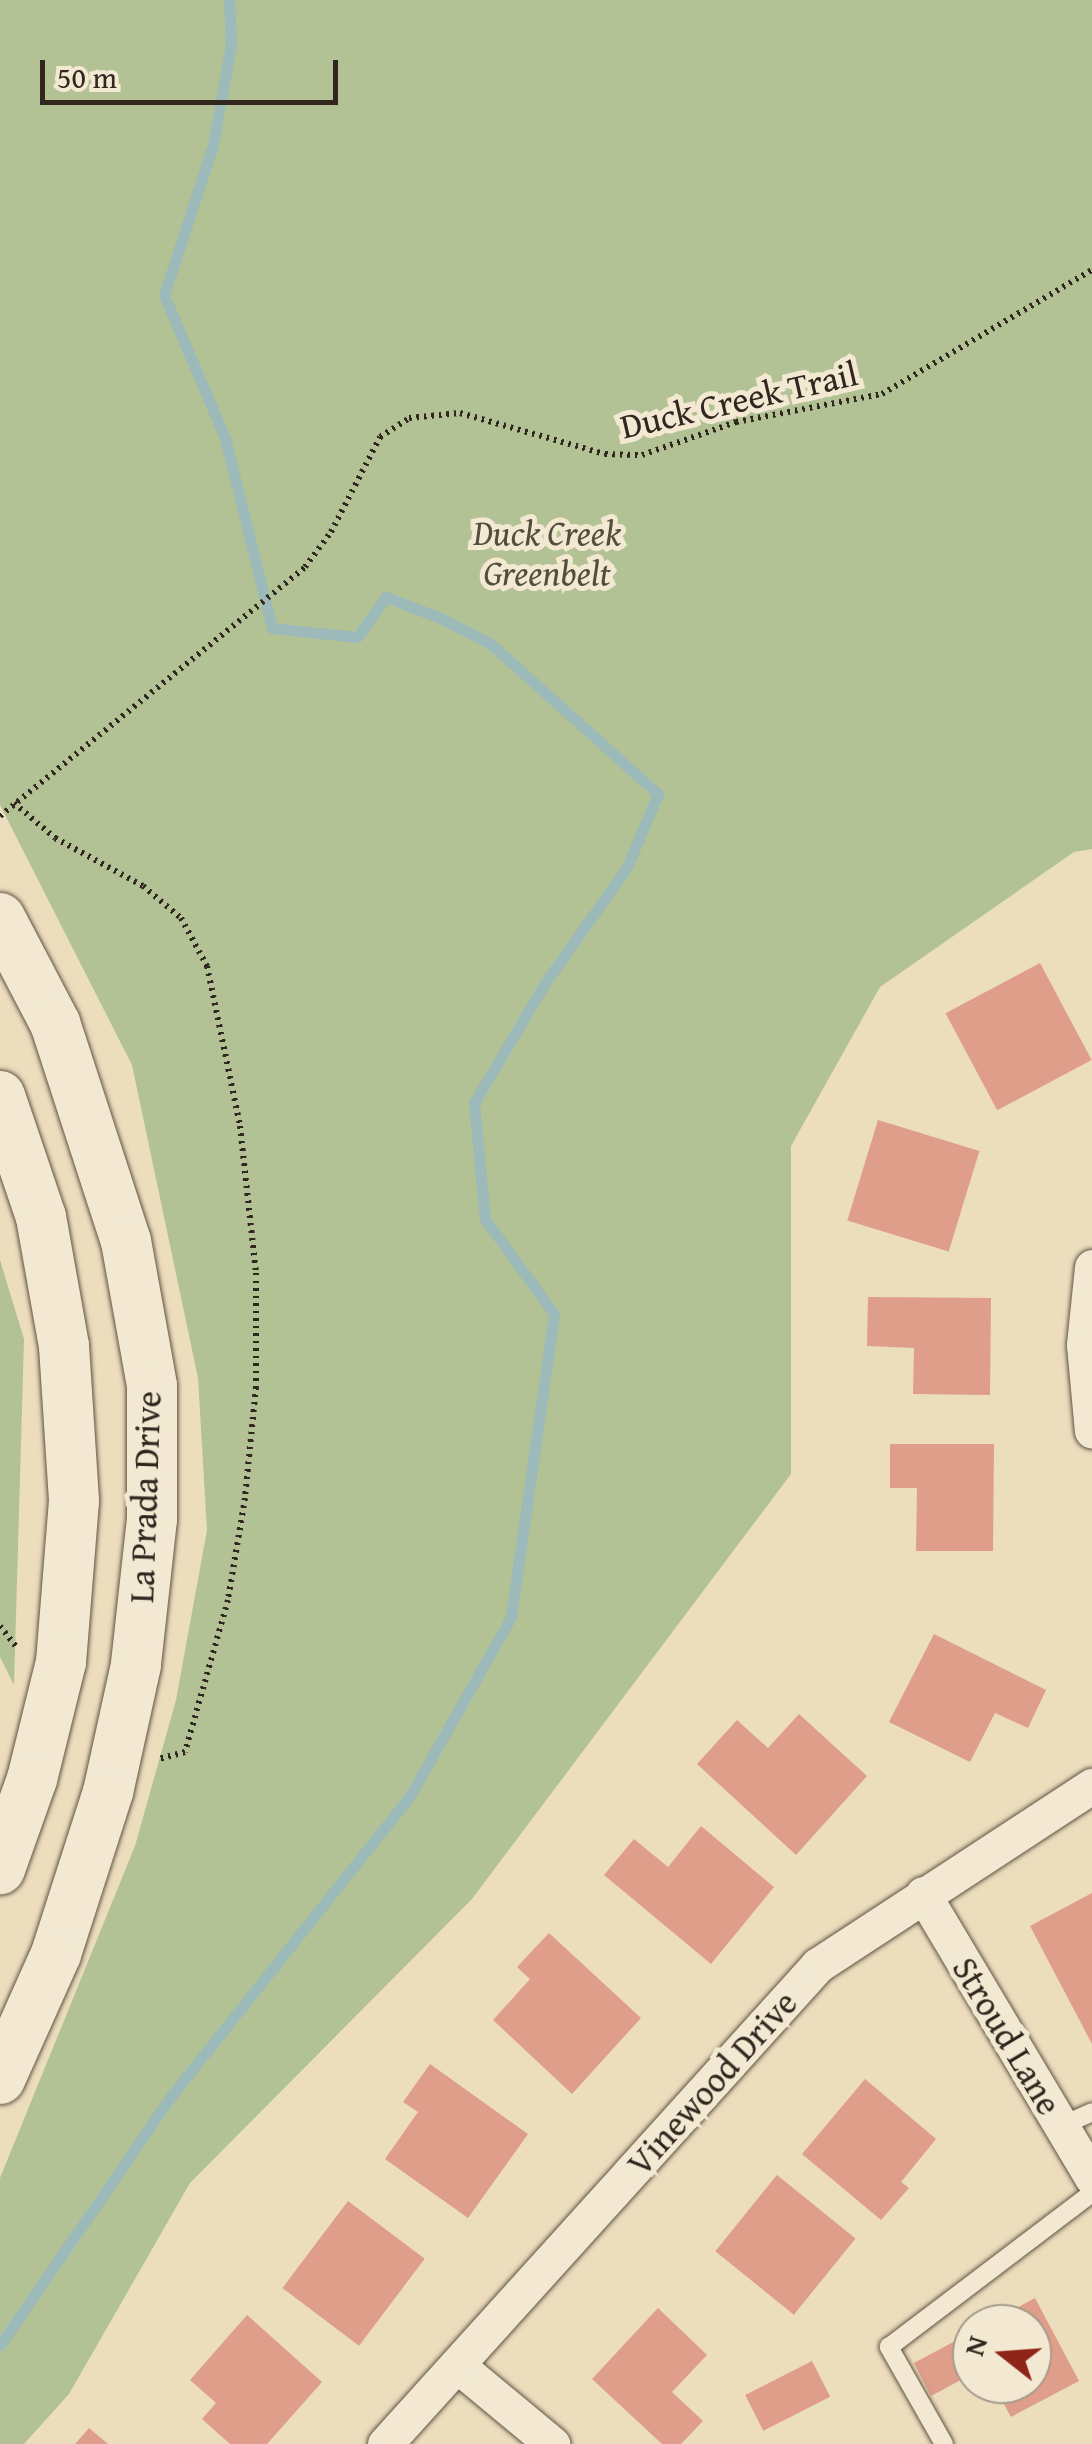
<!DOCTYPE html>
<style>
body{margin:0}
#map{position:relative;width:1092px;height:2444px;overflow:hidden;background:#ecddbc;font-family:"Gentium Book Plus",serif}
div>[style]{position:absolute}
.green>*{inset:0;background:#b2c295}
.stream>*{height:11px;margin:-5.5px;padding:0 5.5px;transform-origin:5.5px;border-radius:5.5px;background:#9bbab9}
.building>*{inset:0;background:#de9e89;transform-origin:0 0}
.path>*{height:6px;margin-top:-3px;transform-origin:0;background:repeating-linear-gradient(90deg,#31271f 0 2.5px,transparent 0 7.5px)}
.roads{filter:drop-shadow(0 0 2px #605446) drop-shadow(0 0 2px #605446)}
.service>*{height:18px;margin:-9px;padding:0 9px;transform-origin:9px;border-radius:9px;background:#f3e9d3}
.minor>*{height:35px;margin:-17.5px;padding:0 17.5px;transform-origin:17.5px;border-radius:17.5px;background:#f3e9d3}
.secondary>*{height:50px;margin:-25px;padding:0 25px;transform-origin:25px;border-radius:25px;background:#f3e9d3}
span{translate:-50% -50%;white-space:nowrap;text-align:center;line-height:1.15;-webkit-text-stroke:10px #f3e9d3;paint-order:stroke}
.street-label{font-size:35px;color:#31271f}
.park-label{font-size:35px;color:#514e3c;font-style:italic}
.north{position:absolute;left:952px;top:2304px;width:100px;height:100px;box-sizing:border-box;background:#f3e9d3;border:2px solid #a59b8b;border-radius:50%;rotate:287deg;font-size:28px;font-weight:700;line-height:40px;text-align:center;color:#31271f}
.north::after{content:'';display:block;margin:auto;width:35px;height:45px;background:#8f2418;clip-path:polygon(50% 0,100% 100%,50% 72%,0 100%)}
.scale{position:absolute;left:40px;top:60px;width:298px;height:45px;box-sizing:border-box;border:5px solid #31271f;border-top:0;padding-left:12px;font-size:30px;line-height:35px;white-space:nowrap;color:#31271f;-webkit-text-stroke:8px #f3e9d3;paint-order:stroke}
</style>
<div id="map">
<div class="green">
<i style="clip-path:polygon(0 0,1092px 0,1092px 849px,1074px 852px,880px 987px,791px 1146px,791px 1474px,472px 1899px,190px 2183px,69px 2394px,24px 2444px,0 2444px,0 2178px,135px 1846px,176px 1700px,207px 1530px,198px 1378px,132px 1065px,0 805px)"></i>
<i style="clip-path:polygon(0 1260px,24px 1339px,14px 1685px,0 1657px)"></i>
</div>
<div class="stream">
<i style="left:0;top:2345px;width:303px;rotate:-55.5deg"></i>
<i style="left:172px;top:2095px;width:384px;rotate:-51.5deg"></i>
<i style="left:411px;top:1794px;width:203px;rotate:-60.5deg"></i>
<i style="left:511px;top:1617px;width:306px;rotate:-81.9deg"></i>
<i style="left:554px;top:1314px;width:117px;rotate:-126deg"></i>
<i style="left:485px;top:1219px;width:117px;rotate:-95.4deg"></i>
<i style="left:474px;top:1103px;width:139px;rotate:-59.4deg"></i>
<i style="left:545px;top:983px;width:142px;rotate:-54.7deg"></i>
<i style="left:627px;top:867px;width:79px;rotate:-67deg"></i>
<i style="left:658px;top:794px;width:224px;rotate:-138.1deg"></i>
<i style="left:491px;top:644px;width:59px;rotate:-153deg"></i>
<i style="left:438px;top:617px;width:56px;rotate:-159deg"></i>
<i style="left:386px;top:597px;width:49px;rotate:125.9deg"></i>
<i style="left:357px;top:637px;width:85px;rotate:-174deg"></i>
<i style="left:272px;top:628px;width:196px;rotate:-103.9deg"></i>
<i style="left:225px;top:438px;width:155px;rotate:-113.1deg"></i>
<i style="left:164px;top:295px;width:158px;rotate:-71.9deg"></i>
<i style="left:213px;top:145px;width:103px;rotate:-79.9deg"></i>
<i style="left:231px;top:44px;width:44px;rotate:-92.6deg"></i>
</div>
<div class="building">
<i style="left:1040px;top:963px;width:110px;height:107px;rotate:62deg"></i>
<i style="left:878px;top:1120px;width:106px;height:105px;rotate:17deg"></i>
<i style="clip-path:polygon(868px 1297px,991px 1298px,990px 1395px,913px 1394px,914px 1348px,867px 1346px)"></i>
<i style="clip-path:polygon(890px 1444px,994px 1444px,993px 1551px,916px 1551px,917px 1488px,890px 1488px)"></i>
<i style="clip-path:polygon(934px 1634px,1046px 1690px,1028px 1728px,995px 1713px,970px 1762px,889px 1722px)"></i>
<i style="clip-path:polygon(799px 1714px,867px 1776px,796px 1855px,697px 1764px,737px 1720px,768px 1748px)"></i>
<i style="clip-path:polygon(701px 1826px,774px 1887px,711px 1964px,604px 1875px,634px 1839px,668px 1867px)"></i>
<i style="clip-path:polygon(1092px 1893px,1092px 2044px,1030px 1926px)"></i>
<i style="clip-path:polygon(549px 1933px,641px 2018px,572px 2094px,493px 2020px,530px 1979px,517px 1967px)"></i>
<i style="clip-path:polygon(430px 2064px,528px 2134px,468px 2218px,385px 2159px,418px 2112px,403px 2102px)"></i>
<i style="clip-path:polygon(865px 2079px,936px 2139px,901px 2182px,909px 2188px,881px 2220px,802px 2154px)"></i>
<i style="left:777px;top:2175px;width:101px;height:98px;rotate:39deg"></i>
<i style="left:348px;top:2201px;width:96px;height:109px;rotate:37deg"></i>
<i style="clip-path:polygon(1035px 2298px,1079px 2381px,1011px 2417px,993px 2384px,1032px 2384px,1032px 2324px,987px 2324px)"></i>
<i style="clip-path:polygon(658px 2308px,707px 2355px,672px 2392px,703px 2421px,681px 2444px,662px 2444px,592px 2379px)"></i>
<i style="clip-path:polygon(247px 2315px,322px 2382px,267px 2444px,230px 2444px,202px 2419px,216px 2403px,190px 2380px)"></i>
<i style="clip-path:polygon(972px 2332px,972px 2374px,931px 2396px,914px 2363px)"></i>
<i style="left:812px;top:2361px;width:40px;height:75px;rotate:63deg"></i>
<i style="clip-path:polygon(89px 2428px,108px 2444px,75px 2444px)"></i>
</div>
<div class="path">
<i style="left:14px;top:803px;width:54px;rotate:40.5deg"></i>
<i style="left:55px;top:838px;width:100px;rotate:28.6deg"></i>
<i style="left:143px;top:886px;width:50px;rotate:40.1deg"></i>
<i style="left:181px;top:918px;width:55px;rotate:61.6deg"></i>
<i style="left:207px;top:966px;width:163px;rotate:78.3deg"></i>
<i style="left:240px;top:1126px;width:148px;rotate:83.8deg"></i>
<i style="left:256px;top:1273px;width:114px;rotate:90deg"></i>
<i style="left:256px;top:1387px;width:112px;rotate:95.7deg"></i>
<i style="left:245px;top:1498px;width:103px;rotate:99.5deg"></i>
<i style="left:228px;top:1600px;width:158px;rotate:105.8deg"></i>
<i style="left:185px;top:1752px;width:27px;rotate:165deg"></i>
<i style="left:0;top:816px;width:394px;rotate:-39.2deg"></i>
<i style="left:305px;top:567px;width:44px;rotate:-53.4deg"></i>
<i style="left:331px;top:532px;width:107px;rotate:-62.7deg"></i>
<i style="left:380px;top:437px;width:35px;rotate:-33deg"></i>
<i style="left:409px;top:418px;width:51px;rotate:-5.6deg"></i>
<i style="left:460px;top:413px;width:151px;rotate:15.8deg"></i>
<i style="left:605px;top:454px;width:37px;rotate:2deg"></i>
<i style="left:642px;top:455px;width:100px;rotate:-19.3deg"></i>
<i style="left:736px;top:422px;width:149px;rotate:-10.9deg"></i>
<i style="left:882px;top:394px;width:244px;rotate:-30.6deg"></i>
<i style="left:0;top:1626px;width:28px;rotate:52deg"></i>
</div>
<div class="roads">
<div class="service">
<i style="left:1061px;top:2126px;width:34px;rotate:-24deg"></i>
<i style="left:944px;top:2444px;width:112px;rotate:-119.6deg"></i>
<i style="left:889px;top:2347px;width:255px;rotate:-37.2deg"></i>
</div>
<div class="minor">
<i style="left:1092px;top:1267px;width:78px;rotate:95.9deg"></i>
<i style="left:1084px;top:1345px;width:86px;rotate:84.7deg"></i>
<i style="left:923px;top:1894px;width:330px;rotate:59.2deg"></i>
<i style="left:457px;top:2365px;width:124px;rotate:39.7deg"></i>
<i style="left:385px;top:2444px;width:646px;rotate:-47.89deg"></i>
<i style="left:818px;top:1965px;width:327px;rotate:-33.2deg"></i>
</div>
<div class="secondary">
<i style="left:0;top:918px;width:119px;rotate:62.4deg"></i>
<i style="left:55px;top:1023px;width:229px;rotate:72deg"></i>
<i style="left:126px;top:1241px;width:147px;rotate:79.8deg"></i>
<i style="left:152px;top:1386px;width:133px;rotate:90deg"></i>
<i style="left:152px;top:1519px;width:147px;rotate:96.3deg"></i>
<i style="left:136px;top:1665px;width:130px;rotate:102.4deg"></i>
<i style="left:108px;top:1792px;width:170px;rotate:107.8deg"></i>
<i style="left:56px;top:1954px;width:137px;rotate:114.1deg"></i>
<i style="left:0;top:1096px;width:128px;rotate:71.3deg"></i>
<i style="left:41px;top:1217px;width:131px;rotate:79.9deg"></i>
<i style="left:64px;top:1346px;width:155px;rotate:86.3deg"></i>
<i style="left:74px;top:1501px;width:162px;rotate:94.6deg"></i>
<i style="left:61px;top:1662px;width:121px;rotate:103.9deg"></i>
<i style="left:32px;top:1779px;width:96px;rotate:109.6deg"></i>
</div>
</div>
<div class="street-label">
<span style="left:739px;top:400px;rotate:-13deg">Duck Creek Trail</span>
<span style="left:145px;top:1497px;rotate:-88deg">La Prada Drive</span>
<span style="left:1007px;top:2036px;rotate:59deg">Stroud Lane</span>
<span style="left:712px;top:2083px;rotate:-48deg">Vinewood Drive</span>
</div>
<div class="park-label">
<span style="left:547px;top:553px">Duck Creek<br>Greenbelt</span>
</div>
<div class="north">N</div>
<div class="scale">50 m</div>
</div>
